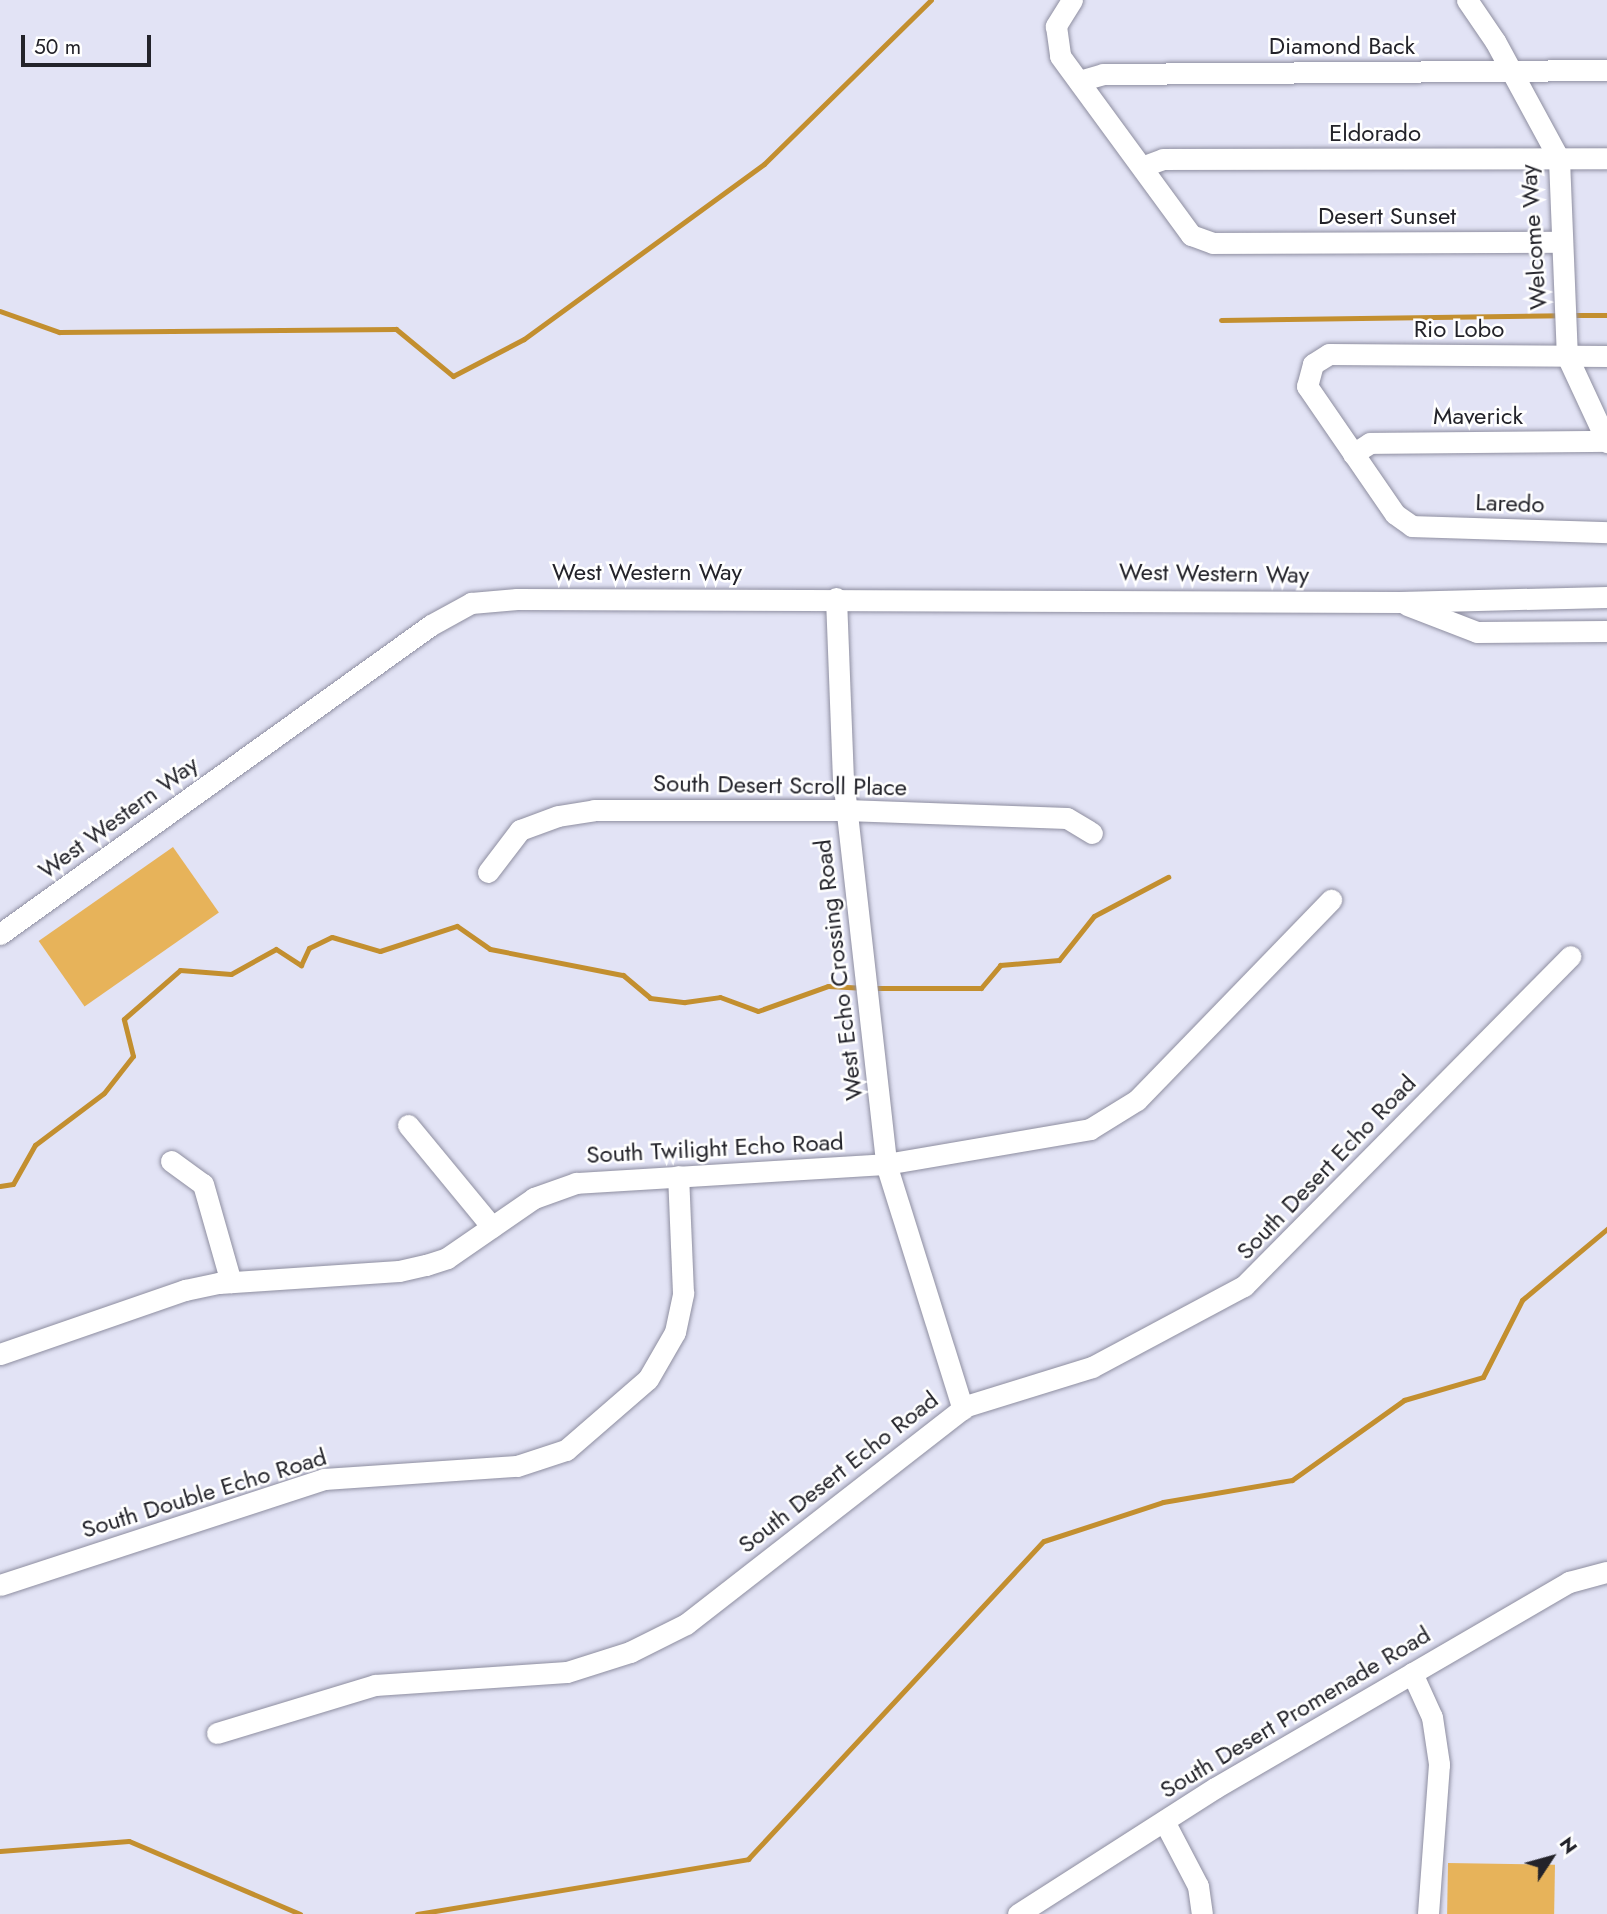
<!DOCTYPE html>
<style>
body{margin:0}
#map{position:relative;width:1607px;height:1914px;overflow:hidden;background:#e2e3f5;font-family:Jost,sans-serif}
div>[style]{position:absolute}
.green>*{inset:0;background:#e7b35a;transform-origin:0 0}
.stream>*{height:5px;margin:-2.5px;padding:0 2.5px;transform-origin:2.5px;border-radius:2.5px;background:#c38f2f}
.roads{filter:drop-shadow(0 0 2px #8e8ea0) drop-shadow(0 0 2px #8e8ea0)}
.street>*{height:21px;margin:-10.5px;padding:0 10.5px;transform-origin:10.5px;border-radius:10.5px;background:#fff}
span{translate:-50% -50%;white-space:nowrap;text-align:center;line-height:1.15;-webkit-text-stroke:5px #fff;paint-order:stroke}
.street-label{font-size:24px;color:#23232a}
.north{position:absolute;left:1516px;top:1823px;width:70px;height:70px;-webkit-text-stroke:5px #fff;paint-order:stroke;rotate:54deg;font-size:19px;font-weight:700;line-height:28px;text-align:center;color:#23232a}
.north::after{content:'';display:block;margin:auto;width:24px;height:32px;background:#23232a;clip-path:polygon(50% 0,100% 100%,50% 72%,0 100%)}
.scale{position:absolute;left:21px;top:35px;width:130px;height:32px;box-sizing:border-box;border:4px solid #23232a;border-top:0;padding-left:9px;font-size:21px;line-height:24px;white-space:nowrap;color:#23232a;-webkit-text-stroke:5px #fff;paint-order:stroke}
</style>
<div id="map">
<div class="green">
<i style="left:173px;top:847px;width:80px;height:164px;rotate:55deg"></i>
<i style="left:1448px;top:1863px;width:107px;height:51px;rotate:1deg"></i>
</div>
<div class="stream">
<i style="left:0;top:311px;width:63px;rotate:19.6deg"></i>
<i style="left:59px;top:332px;width:337px;rotate:-0.5deg"></i>
<i style="left:396px;top:329px;width:74px;rotate:39.5deg"></i>
<i style="left:453px;top:376px;width:80px;rotate:-27.5deg"></i>
<i style="left:524px;top:339px;width:297px;rotate:-36.1deg"></i>
<i style="left:764px;top:164px;width:234px;rotate:-44.5deg"></i>
<i style="left:1572px;top:315px;width:35px"></i>
<i style="left:1221px;top:320px;width:341px;rotate:-0.8deg"></i>
<i style="left:871px;top:988px;width:110px"></i>
<i style="left:981px;top:988px;width:30px;rotate:-50deg"></i>
<i style="left:1000px;top:965px;width:59px;rotate:-4.8deg"></i>
<i style="left:1059px;top:960px;width:56px;rotate:-51.5deg"></i>
<i style="left:1094px;top:916px;width:84px;rotate:-27.8deg"></i>
<i style="left:0;top:1186px;width:13px;rotate:-9deg"></i>
<i style="left:13px;top:1184px;width:45px;rotate:-60.6deg"></i>
<i style="left:35px;top:1145px;width:86px;rotate:-37deg"></i>
<i style="left:104px;top:1093px;width:47px;rotate:-51.9deg"></i>
<i style="left:133px;top:1056px;width:38px;rotate:-104deg"></i>
<i style="left:124px;top:1019px;width:74px;rotate:-41.2deg"></i>
<i style="left:180px;top:970px;width:51px;rotate:4.5deg"></i>
<i style="left:231px;top:974px;width:51px;rotate:-29.1deg"></i>
<i style="left:276px;top:949px;width:30px;rotate:33deg"></i>
<i style="left:301px;top:965px;width:19px;rotate:-65deg"></i>
<i style="left:309px;top:948px;width:25px;rotate:-26deg"></i>
<i style="left:332px;top:937px;width:50px;rotate:16.3deg"></i>
<i style="left:380px;top:951px;width:81px;rotate:-18deg"></i>
<i style="left:457px;top:926px;width:40px;rotate:34.9deg"></i>
<i style="left:490px;top:949px;width:136px;rotate:11.1deg"></i>
<i style="left:623px;top:975px;width:35px;rotate:40deg"></i>
<i style="left:650px;top:998px;width:35px;rotate:7deg"></i>
<i style="left:685px;top:1002px;width:35px;rotate:-8deg"></i>
<i style="left:720px;top:997px;width:40px;rotate:20.2deg"></i>
<i style="left:758px;top:1011px;width:74px;rotate:-19.7deg"></i>
<i style="left:828px;top:986px;width:33px;rotate:3deg"></i>
<i style="left:0;top:1851px;width:129px;rotate:-4.4deg"></i>
<i style="left:129px;top:1841px;width:186px;rotate:23.1deg"></i>
<i style="left:417px;top:1914px;width:336px;rotate:-9.4deg"></i>
<i style="left:748px;top:1859px;width:434px;rotate:-47.1deg"></i>
<i style="left:1044px;top:1541px;width:125px;rotate:-18.1deg"></i>
<i style="left:1163px;top:1502px;width:131px;rotate:-9.7deg"></i>
<i style="left:1292px;top:1480px;width:138px;rotate:-35.5deg"></i>
<i style="left:1404px;top:1400px;width:82px;rotate:-16.2deg"></i>
<i style="left:1483px;top:1377px;width:86px;rotate:-63.1deg"></i>
<i style="left:1522px;top:1300px;width:111px;rotate:-39.9deg"></i>
</div>
<div class="roads">
<div class="street">
<i style="left:1072px;top:0;width:31px;rotate:122deg"></i>
<i style="left:1056px;top:26px;width:30px;rotate:82deg"></i>
<i style="left:1060px;top:56px;width:222px;rotate:53.8deg"></i>
<i style="left:1191px;top:235px;width:23px;rotate:20deg"></i>
<i style="left:1213px;top:243px;width:349px;rotate:-0.2deg"></i>
<i style="left:1467px;top:0;width:50px;rotate:55.7deg"></i>
<i style="left:1495px;top:41px;width:134px;rotate:61.5deg"></i>
<i style="left:1559px;top:159px;width:197px;rotate:87.7deg"></i>
<i style="left:1567px;top:356px;width:95px;rotate:65.1deg"></i>
<i style="left:1079px;top:81px;width:25px;rotate:-16deg"></i>
<i style="left:1103px;top:74px;width:504px;rotate:-0.45deg"></i>
<i style="left:1144px;top:166px;width:20px;rotate:-20deg"></i>
<i style="left:1163px;top:159px;width:444px;rotate:-0.1deg"></i>
<i style="left:1607px;top:356px;width:278px;rotate:-179.6deg"></i>
<i style="left:1329px;top:354px;width:19px;rotate:148deg"></i>
<i style="left:1313px;top:364px;width:23px;rotate:105deg"></i>
<i style="left:1307px;top:386px;width:155px;rotate:55.5deg"></i>
<i style="left:1395px;top:514px;width:21px;rotate:35deg"></i>
<i style="left:1412px;top:526px;width:195px;rotate:1.8deg"></i>
<i style="left:1353px;top:454px;width:20px;rotate:-33deg"></i>
<i style="left:1370px;top:443px;width:237px;rotate:-0.5deg"></i>
<i style="left:836px;top:598px;width:180px;rotate:87.8deg"></i>
<i style="left:843px;top:778px;width:388px;rotate:83.6deg"></i>
<i style="left:886px;top:1164px;width:257px;rotate:72.6deg"></i>
<i style="left:1407px;top:605px;width:75px;rotate:21.1deg"></i>
<i style="left:1477px;top:632px;width:130px;rotate:-0.4deg"></i>
<i style="left:488px;top:872px;width:53px;rotate:-52.7deg"></i>
<i style="left:520px;top:830px;width:40px;rotate:-20.2deg"></i>
<i style="left:558px;top:816px;width:36px;rotate:-9deg"></i>
<i style="left:594px;top:810px;width:252px"></i>
<i style="left:846px;top:810px;width:221px;rotate:2.1deg"></i>
<i style="left:1067px;top:818px;width:29px;rotate:31deg"></i>
<i style="left:0;top:934px;width:530px;rotate:-35.64deg"></i>
<i style="left:431px;top:625px;width:46px;rotate:-28.8deg"></i>
<i style="left:471px;top:603px;width:46px;rotate:-5deg"></i>
<i style="left:517px;top:599px;width:882px;rotate:0.19deg"></i>
<i style="left:1399px;top:602px;width:208px;rotate:-1.4deg"></i>
<i style="left:408px;top:1125px;width:132px;rotate:50.5deg"></i>
<i style="left:171px;top:1161px;width:39px;rotate:36deg"></i>
<i style="left:203px;top:1184px;width:102px;rotate:74.1deg"></i>
<i style="left:0;top:1354px;width:196px;rotate:-19.1deg"></i>
<i style="left:185px;top:1290px;width:35px;rotate:-12deg"></i>
<i style="left:219px;top:1283px;width:180px;rotate:-3.8deg"></i>
<i style="left:399px;top:1271px;width:28px;rotate:-13deg"></i>
<i style="left:426px;top:1265px;width:22px;rotate:-18deg"></i>
<i style="left:447px;top:1258px;width:106px;rotate:-34.6deg"></i>
<i style="left:534px;top:1198px;width:45px;rotate:-19.7deg"></i>
<i style="left:576px;top:1183px;width:311px;rotate:-3.5deg"></i>
<i style="left:886px;top:1164px;width:207px;rotate:-9.7deg"></i>
<i style="left:1090px;top:1129px;width:55px;rotate:-31.7deg"></i>
<i style="left:1137px;top:1100px;width:279px;rotate:-45.9deg"></i>
<i style="left:0;top:1585px;width:341px;rotate:-18.1deg"></i>
<i style="left:324px;top:1479px;width:193px;rotate:-3.9deg"></i>
<i style="left:517px;top:1466px;width:52px;rotate:-18.1deg"></i>
<i style="left:566px;top:1450px;width:108px;rotate:-40.9deg"></i>
<i style="left:648px;top:1379px;width:54px;rotate:-60.1deg"></i>
<i style="left:675px;top:1332px;width:40px;rotate:-78deg"></i>
<i style="left:683px;top:1293px;width:117px;rotate:-92.4deg"></i>
<i style="left:1412px;top:1673px;width:48px;rotate:65.6deg"></i>
<i style="left:1432px;top:1717px;width:48px;rotate:81.5deg"></i>
<i style="left:1439px;top:1764px;width:150px;rotate:94.2deg"></i>
<i style="left:217px;top:1733px;width:165px;rotate:-16.9deg"></i>
<i style="left:375px;top:1685px;width:192px;rotate:-3.9deg"></i>
<i style="left:567px;top:1672px;width:66px;rotate:-17.6deg"></i>
<i style="left:630px;top:1652px;width:63px;rotate:-26.6deg"></i>
<i style="left:686px;top:1624px;width:355px;rotate:-37.9deg"></i>
<i style="left:966px;top:1406px;width:132px;rotate:-17.2deg"></i>
<i style="left:1092px;top:1367px;width:172px;rotate:-28.1deg"></i>
<i style="left:1244px;top:1286px;width:464px;rotate:-45.3deg"></i>
<i style="left:1164px;top:1821px;width:73px;rotate:62.4deg"></i>
<i style="left:1198px;top:1886px;width:28px;rotate:82deg"></i>
<i style="left:1018px;top:1914px;width:234px;rotate:-32.6deg"></i>
<i style="left:1215px;top:1788px;width:410px;rotate:-30.2deg"></i>
<i style="left:1569px;top:1582px;width:39px;rotate:-15deg"></i>
</div>
</div>
<div class="street-label">
<span style="left:1342px;top:46px">Diamond Back</span>
<span style="left:1375px;top:133px">Eldorado</span>
<span style="left:1387px;top:216px">Desert Sunset</span>
<span style="left:1533px;top:237px;rotate:-94deg">Welcome Way</span>
<span style="left:1459px;top:329px">Rio Lobo</span>
<span style="left:1478px;top:416px">Maverick</span>
<span style="left:1510px;top:503px;rotate:2deg">Laredo</span>
<span style="left:647px;top:572px">West Western Way</span>
<span style="left:1214px;top:573px;rotate:1deg">West Western Way</span>
<span style="left:780px;top:785px;rotate:1deg">South Desert Scroll Place</span>
<span style="left:118px;top:817px;rotate:-36deg">West Western Way</span>
<span style="left:838px;top:970px;rotate:-97deg">West Echo Crossing Road</span>
<span style="left:715px;top:1148px;rotate:-3deg">South Twilight Echo Road</span>
<span style="left:1326px;top:1167px;rotate:-46deg">South Desert Echo Road</span>
<span style="left:838px;top:1472px;rotate:-38deg">South Desert Echo Road</span>
<span style="left:204px;top:1493px;rotate:-17deg">South Double Echo Road</span>
<span style="left:1295px;top:1712px;rotate:-31deg">South Desert Promenade Road</span>
</div>
<div class="north">N</div>
<div class="scale">50 m</div>
</div>
